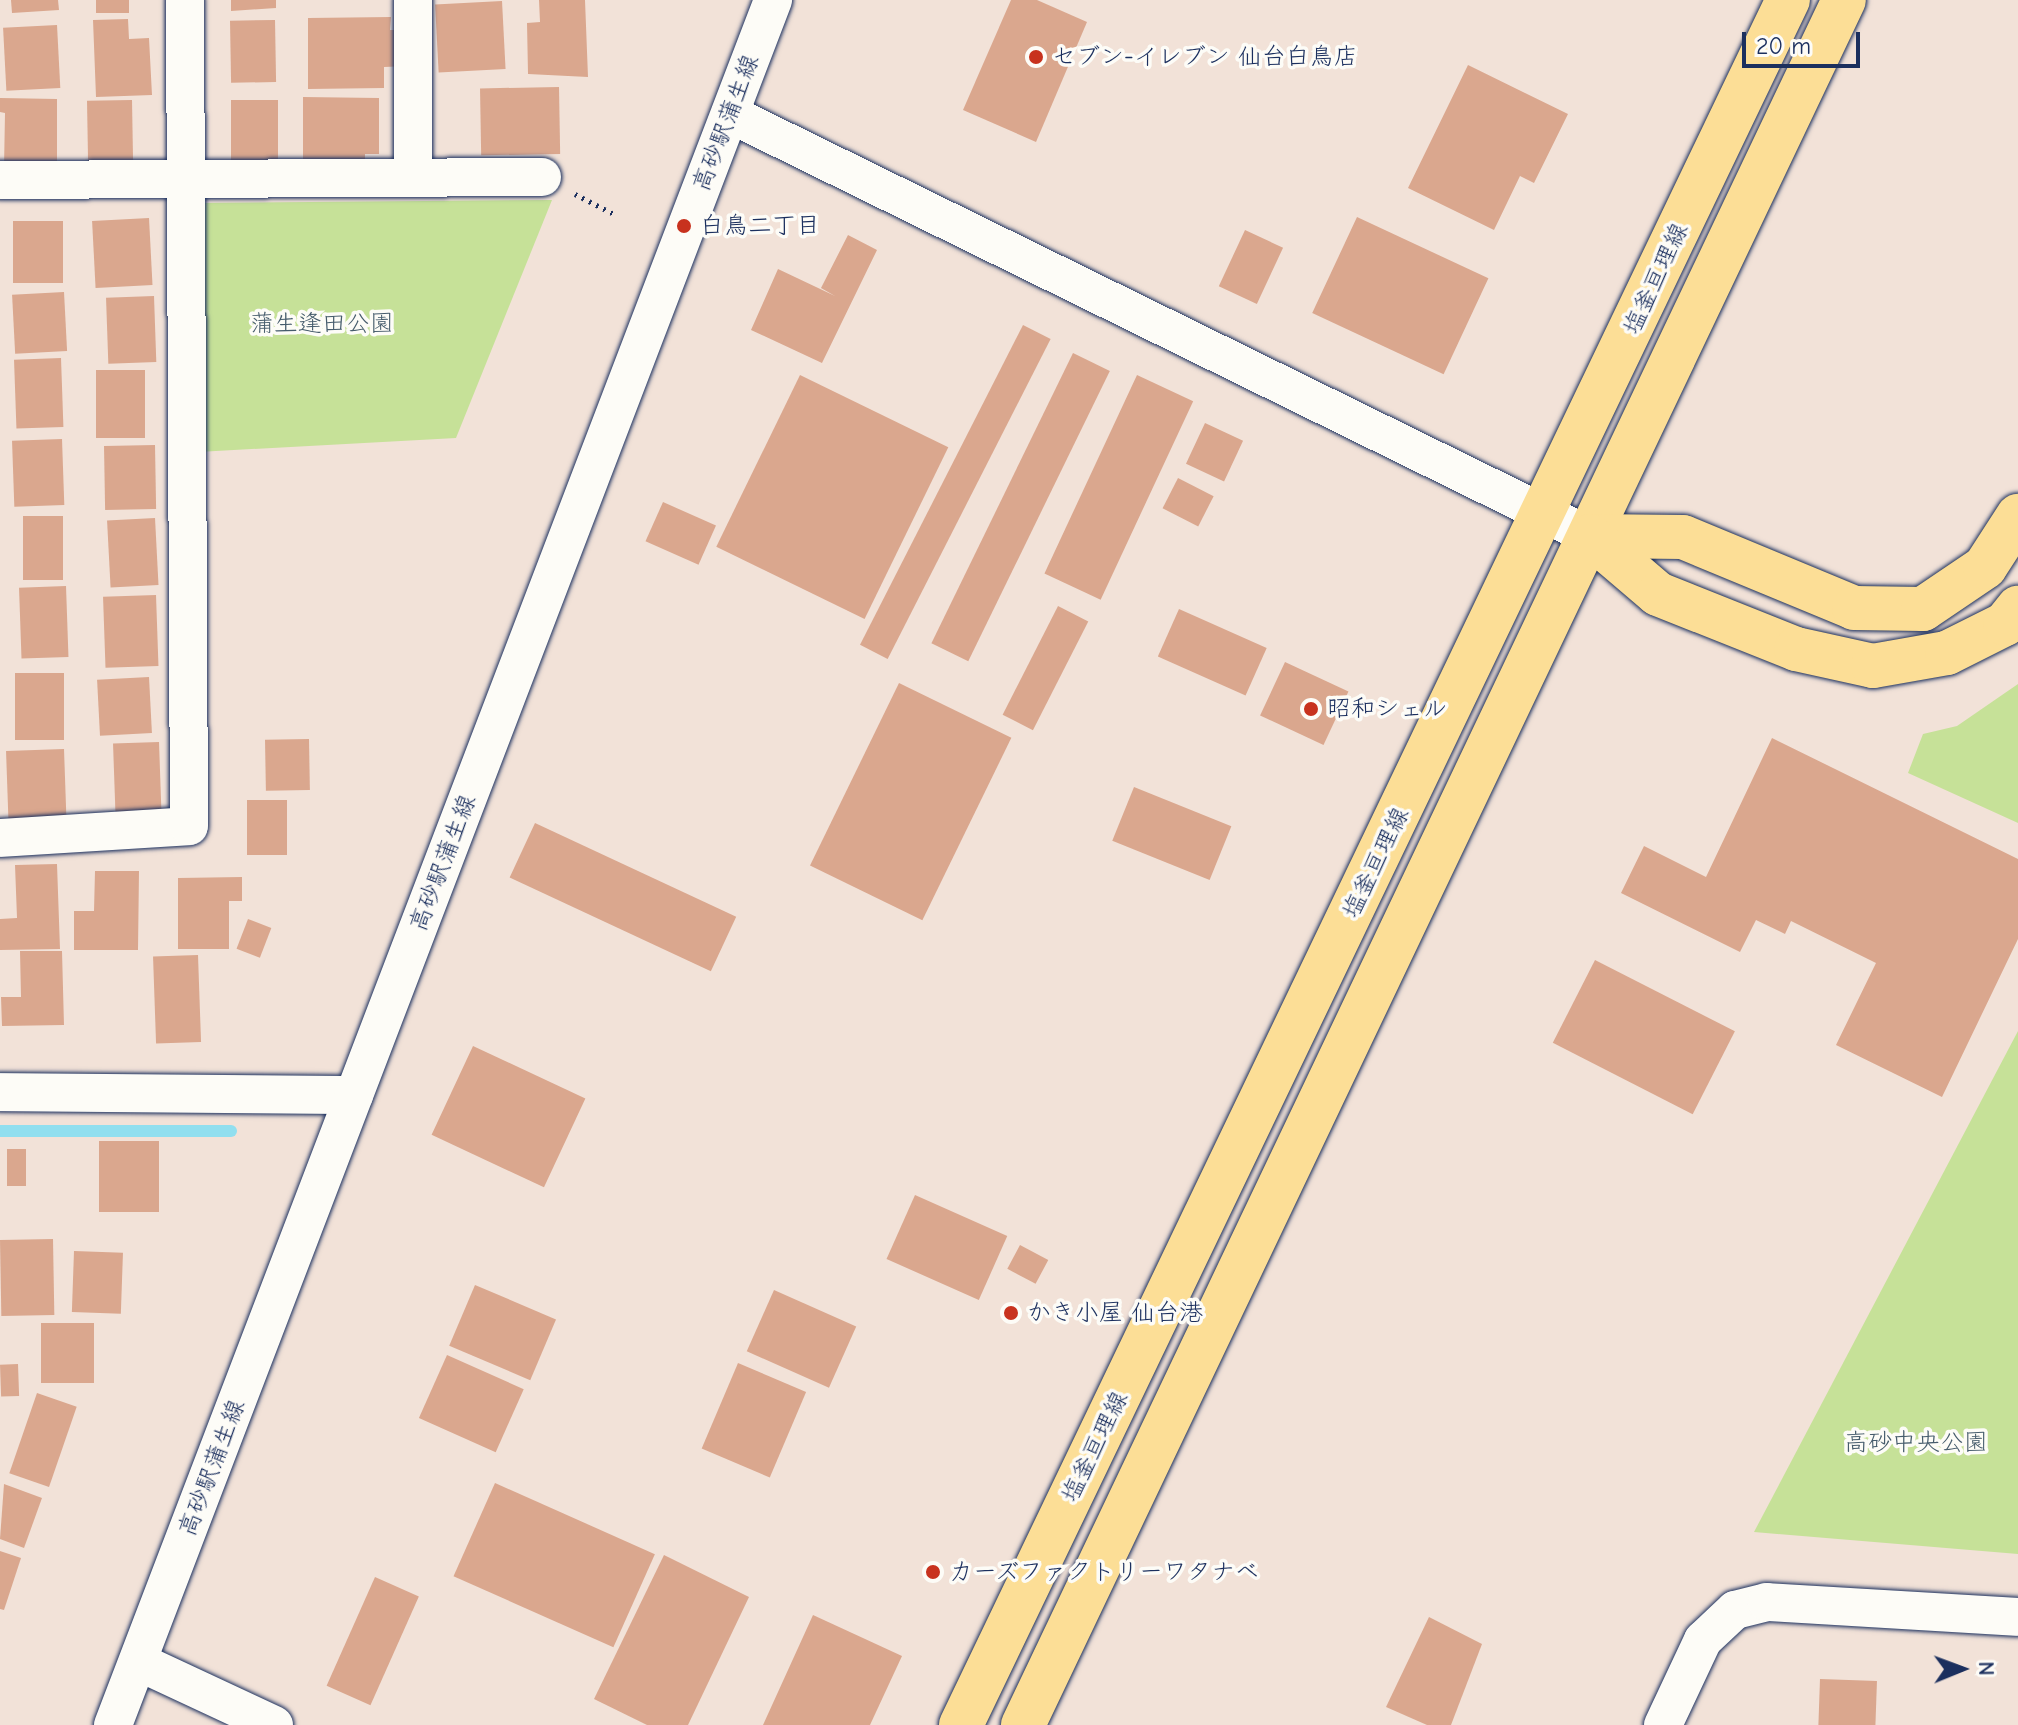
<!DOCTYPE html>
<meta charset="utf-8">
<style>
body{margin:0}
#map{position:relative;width:2018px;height:1725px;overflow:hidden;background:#f2e2d8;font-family:"Comic Neue","Klee One",sans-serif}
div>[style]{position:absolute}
.green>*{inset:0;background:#c6e198}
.stream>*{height:12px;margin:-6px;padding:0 6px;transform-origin:6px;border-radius:6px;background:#91dfef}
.building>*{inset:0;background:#daa78e;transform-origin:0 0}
.path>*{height:5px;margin-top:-2.5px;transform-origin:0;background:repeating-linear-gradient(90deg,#1b2f5e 0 2px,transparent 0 8px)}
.roads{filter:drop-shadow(0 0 2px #1b2f5e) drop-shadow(0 0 2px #1b2f5e)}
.minor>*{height:38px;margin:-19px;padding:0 19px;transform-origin:19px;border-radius:19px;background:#fdfcf7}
.major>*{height:44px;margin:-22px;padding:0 22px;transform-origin:22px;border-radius:22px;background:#fcde96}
.highway>*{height:44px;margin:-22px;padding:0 22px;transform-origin:22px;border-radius:22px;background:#fcde96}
.dots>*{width:22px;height:22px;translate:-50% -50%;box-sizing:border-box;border:4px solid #fdfcf7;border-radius:50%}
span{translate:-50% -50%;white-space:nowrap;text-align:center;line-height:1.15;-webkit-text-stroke:7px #fdfcf7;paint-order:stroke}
.poi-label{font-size:24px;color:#1b2f5e}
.left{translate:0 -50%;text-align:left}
.street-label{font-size:24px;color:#1b2f5e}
.park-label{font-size:24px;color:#465c6c}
.north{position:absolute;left:1922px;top:1629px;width:80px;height:80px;-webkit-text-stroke:6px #fdfcf7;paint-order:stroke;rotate:89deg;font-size:22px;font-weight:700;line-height:32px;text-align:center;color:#1b2f5e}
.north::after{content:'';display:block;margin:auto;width:28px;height:36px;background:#1b2f5e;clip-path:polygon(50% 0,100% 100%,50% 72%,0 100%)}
.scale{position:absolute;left:1742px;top:32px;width:118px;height:36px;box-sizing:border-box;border:4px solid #1b2f5e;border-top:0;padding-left:10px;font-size:24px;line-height:28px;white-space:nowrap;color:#1b2f5e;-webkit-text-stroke:6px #fdfcf7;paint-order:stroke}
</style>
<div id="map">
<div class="green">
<i style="clip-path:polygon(552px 200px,456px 438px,198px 452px,198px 203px)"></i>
<i style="clip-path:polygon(2018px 684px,2018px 823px,1908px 773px,1923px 734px,1957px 726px)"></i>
<i style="clip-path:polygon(2018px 1031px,2018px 1554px,1754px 1532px)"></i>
</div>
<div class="stream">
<i style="left:0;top:1131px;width:231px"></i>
</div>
<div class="building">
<i style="clip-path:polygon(11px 0,58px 0,59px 10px,12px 13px)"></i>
<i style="left:96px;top:0;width:33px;height:13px"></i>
<i style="clip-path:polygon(231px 0,276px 0,276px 8px,231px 11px)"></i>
<i style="clip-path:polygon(539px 0,585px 0,588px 77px,528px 74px,527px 23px,540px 22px)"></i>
<i style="clip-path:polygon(1011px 0,1037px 0,1087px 22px,1036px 142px,963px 110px)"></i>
<i style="left:502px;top:1px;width:68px;height:67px;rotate:87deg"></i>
<i style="clip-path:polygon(391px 17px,390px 30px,407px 30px,408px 66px,384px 67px,384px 88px,308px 89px,308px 18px)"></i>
<i style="clip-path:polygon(128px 19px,129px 39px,149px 38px,152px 95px,96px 97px,93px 20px)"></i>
<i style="left:275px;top:20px;width:62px;height:45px;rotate:89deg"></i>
<i style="left:57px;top:25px;width:63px;height:54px;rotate:87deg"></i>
<i style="clip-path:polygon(1468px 65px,1568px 114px,1534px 183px,1520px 176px,1494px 230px,1408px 188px)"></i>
<i style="left:559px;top:87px;width:67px;height:79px;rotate:89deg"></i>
<i style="clip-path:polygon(303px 97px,379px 98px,379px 154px,365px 154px,365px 169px,303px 169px)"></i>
<i style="clip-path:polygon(0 98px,57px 99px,57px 168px,4px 168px,5px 113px,0 112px)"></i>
<i style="left:132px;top:100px;width:68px;height:45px;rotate:89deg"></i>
<i style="left:231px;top:100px;width:47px;height:67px"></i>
<i style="left:1357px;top:217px;width:145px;height:106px;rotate:25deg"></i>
<i style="left:149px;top:218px;width:67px;height:57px;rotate:87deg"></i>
<i style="left:13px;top:221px;width:50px;height:62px"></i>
<i style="left:1245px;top:230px;width:42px;height:62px;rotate:25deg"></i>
<i style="clip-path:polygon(848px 235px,877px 250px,822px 363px,751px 330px,778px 269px,835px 296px,821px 288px)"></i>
<i style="left:64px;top:292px;width:59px;height:52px;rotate:87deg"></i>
<i style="left:154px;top:296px;width:66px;height:48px;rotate:88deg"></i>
<i style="left:1023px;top:325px;width:31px;height:359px;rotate:27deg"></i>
<i style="left:1073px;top:353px;width:41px;height:323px;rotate:26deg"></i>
<i style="left:61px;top:358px;width:69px;height:47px;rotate:88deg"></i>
<i style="left:96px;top:370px;width:49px;height:68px"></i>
<i style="left:800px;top:375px;width:165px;height:191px;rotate:26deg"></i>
<i style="left:1137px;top:375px;width:62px;height:219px;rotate:25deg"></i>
<i style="left:1205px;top:423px;width:42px;height:45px;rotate:25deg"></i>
<i style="left:62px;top:439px;width:66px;height:50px;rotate:88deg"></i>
<i style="left:155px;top:445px;width:64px;height:51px;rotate:89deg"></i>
<i style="left:1178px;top:478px;width:40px;height:34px;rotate:27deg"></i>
<i style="left:663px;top:502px;width:58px;height:43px;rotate:24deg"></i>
<i style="left:23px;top:516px;width:40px;height:64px"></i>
<i style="left:155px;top:518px;width:67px;height:48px;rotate:87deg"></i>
<i style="left:66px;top:586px;width:71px;height:47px;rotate:88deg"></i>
<i style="left:156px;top:595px;width:71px;height:53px;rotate:88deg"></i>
<i style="left:1058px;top:606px;width:34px;height:122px;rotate:27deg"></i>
<i style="left:1179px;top:609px;width:96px;height:52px;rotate:24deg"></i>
<i style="left:1285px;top:662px;width:70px;height:59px;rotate:25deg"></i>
<i style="left:15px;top:673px;width:49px;height:67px"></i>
<i style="left:149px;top:677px;width:56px;height:52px;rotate:87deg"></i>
<i style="left:899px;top:683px;width:125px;height:203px;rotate:26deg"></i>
<i style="clip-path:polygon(1772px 738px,2018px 859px,2018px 939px,1942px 1097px,1836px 1045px,1876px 963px,1791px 921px,1785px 934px,1756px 920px,1740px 952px,1621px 893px,1644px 846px,1706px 877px)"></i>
<i style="left:309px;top:739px;width:51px;height:44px;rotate:89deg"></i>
<i style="left:159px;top:742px;width:69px;height:46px;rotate:88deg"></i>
<i style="left:64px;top:749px;width:71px;height:58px;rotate:88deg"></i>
<i style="left:1134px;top:787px;width:105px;height:58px;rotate:22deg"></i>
<i style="left:247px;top:800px;width:40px;height:55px"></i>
<i style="left:535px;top:823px;width:222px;height:60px;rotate:25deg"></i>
<i style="clip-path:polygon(57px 864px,60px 949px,0 950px,0 919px,17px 918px,15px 865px)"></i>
<i style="clip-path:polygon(95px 871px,139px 871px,138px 950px,74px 950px,74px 911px,94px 911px)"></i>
<i style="clip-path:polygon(242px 877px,242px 901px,229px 901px,229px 949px,178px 949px,178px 878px)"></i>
<i style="left:248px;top:919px;width:25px;height:32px;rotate:21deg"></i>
<i style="clip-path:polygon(20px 951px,62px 951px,64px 1025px,2px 1026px,1px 997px,21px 997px)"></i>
<i style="left:198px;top:955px;width:87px;height:45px;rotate:88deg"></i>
<i style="left:1595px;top:960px;width:157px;height:93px;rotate:27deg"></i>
<i style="left:473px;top:1046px;width:124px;height:98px;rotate:25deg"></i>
<i style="left:99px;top:1141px;width:60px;height:71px"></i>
<i style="left:7px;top:1149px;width:19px;height:37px"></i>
<i style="left:915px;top:1195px;width:101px;height:70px;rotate:24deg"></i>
<i style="left:53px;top:1239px;width:76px;height:53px;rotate:89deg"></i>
<i style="left:1020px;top:1245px;width:32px;height:27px;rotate:28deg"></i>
<i style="left:74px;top:1251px;width:49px;height:61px;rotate:2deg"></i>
<i style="left:475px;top:1285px;width:88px;height:66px;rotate:23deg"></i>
<i style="left:774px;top:1290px;width:90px;height:67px;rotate:24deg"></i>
<i style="left:41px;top:1323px;width:53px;height:60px"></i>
<i style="left:447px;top:1355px;width:84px;height:69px;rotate:24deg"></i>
<i style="left:738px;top:1363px;width:74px;height:93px;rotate:23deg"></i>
<i style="left:18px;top:1364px;width:32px;height:18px;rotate:88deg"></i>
<i style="left:37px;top:1393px;width:42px;height:85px;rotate:19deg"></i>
<i style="left:495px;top:1483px;width:175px;height:102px;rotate:24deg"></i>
<i style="clip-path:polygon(4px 1484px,42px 1498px,24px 1548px,0 1539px)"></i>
<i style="clip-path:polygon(0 1551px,21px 1558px,4px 1610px,0 1609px)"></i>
<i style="clip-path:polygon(664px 1555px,749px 1597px,688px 1725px,647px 1725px,594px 1699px)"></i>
<i style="left:375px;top:1577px;width:48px;height:119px;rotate:24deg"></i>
<i style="clip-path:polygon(813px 1615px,902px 1656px,870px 1725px,763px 1725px)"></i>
<i style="clip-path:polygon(1429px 1617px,1482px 1644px,1451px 1725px,1427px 1725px,1386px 1707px)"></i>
<i style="left:1820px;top:1679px;width:57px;height:46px;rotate:2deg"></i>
</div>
<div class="path">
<i style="left:575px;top:194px;width:46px;rotate:27.1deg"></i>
</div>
<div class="roads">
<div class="minor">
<i style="left:413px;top:0;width:178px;rotate:90deg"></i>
<i style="left:730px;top:114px;width:958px;rotate:26.14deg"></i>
<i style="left:0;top:180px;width:542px;rotate:-0.32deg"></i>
<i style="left:0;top:838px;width:189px;rotate:-3.6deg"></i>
<i style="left:189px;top:826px;width:826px;rotate:-90.28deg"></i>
<i style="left:0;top:1092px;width:354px;rotate:0.5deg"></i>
<i style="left:139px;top:1662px;width:149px;rotate:25deg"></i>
<i style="left:113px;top:1725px;width:1847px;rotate:-69.06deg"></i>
<i style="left:1663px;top:1725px;width:94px;rotate:-64.8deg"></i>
<i style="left:1703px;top:1640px;width:44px;rotate:-43.2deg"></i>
<i style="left:1735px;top:1610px;width:33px;rotate:-14deg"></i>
<i style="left:1767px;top:1602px;width:251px;rotate:3.4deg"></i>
</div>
<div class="major">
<i style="left:961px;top:1725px;width:1913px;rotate:-64.39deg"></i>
<i style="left:1023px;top:1725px;width:1910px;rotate:-64.55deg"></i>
</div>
<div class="highway">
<i style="left:1590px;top:536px;width:93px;rotate:0.6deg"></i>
<i style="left:1683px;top:537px;width:185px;rotate:22.5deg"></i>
<i style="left:1854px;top:608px;width:69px;rotate:0.8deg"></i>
<i style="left:1923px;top:609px;width:75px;rotate:-34.1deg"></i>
<i style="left:1985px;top:567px;width:61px;rotate:-57.1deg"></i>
<i style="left:1590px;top:536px;width:89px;rotate:40.5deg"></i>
<i style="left:1658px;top:594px;width:149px;rotate:21.7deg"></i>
<i style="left:1796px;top:649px;width:79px;rotate:12.4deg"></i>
<i style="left:1873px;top:666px;width:75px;rotate:-10deg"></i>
<i style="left:1947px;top:653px;width:65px;rotate:-26.6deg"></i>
<i style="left:2005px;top:624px;width:21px;rotate:-51deg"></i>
</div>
</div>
<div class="dots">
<i style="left:1036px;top:57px;background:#c8321e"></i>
<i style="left:684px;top:226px;background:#c8321e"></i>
<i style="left:1311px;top:709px;background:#c8321e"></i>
<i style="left:1011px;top:1313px;background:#c8321e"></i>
<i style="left:933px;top:1572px;background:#c8321e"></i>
</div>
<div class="poi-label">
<span class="left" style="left:1052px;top:57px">セブン-イレブン 仙台白鳥店</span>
<span class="left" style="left:700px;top:226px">白鳥二丁目</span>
<span class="left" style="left:1327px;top:709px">昭和シェル</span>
<span class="left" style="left:1027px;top:1313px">かき小屋 仙台港</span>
<span class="left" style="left:949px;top:1572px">カーズファクトリーワタナベ</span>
</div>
<div class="street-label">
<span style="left:726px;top:123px;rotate:-69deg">高砂駅蒲生線</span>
<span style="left:1656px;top:279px;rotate:-65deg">塩釜亘理線</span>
<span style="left:443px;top:863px;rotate:-69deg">高砂駅蒲生線</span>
<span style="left:1376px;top:863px;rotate:-64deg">塩釜亘理線</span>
<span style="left:1095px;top:1447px;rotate:-64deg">塩釜亘理線</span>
<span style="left:212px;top:1468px;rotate:-69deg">高砂駅蒲生線</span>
</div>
<div class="park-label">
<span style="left:322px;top:324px">蒲生逢田公園</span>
<span style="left:1916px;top:1443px">高砂中央公園</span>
</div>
<div class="north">N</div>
<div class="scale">20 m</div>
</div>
